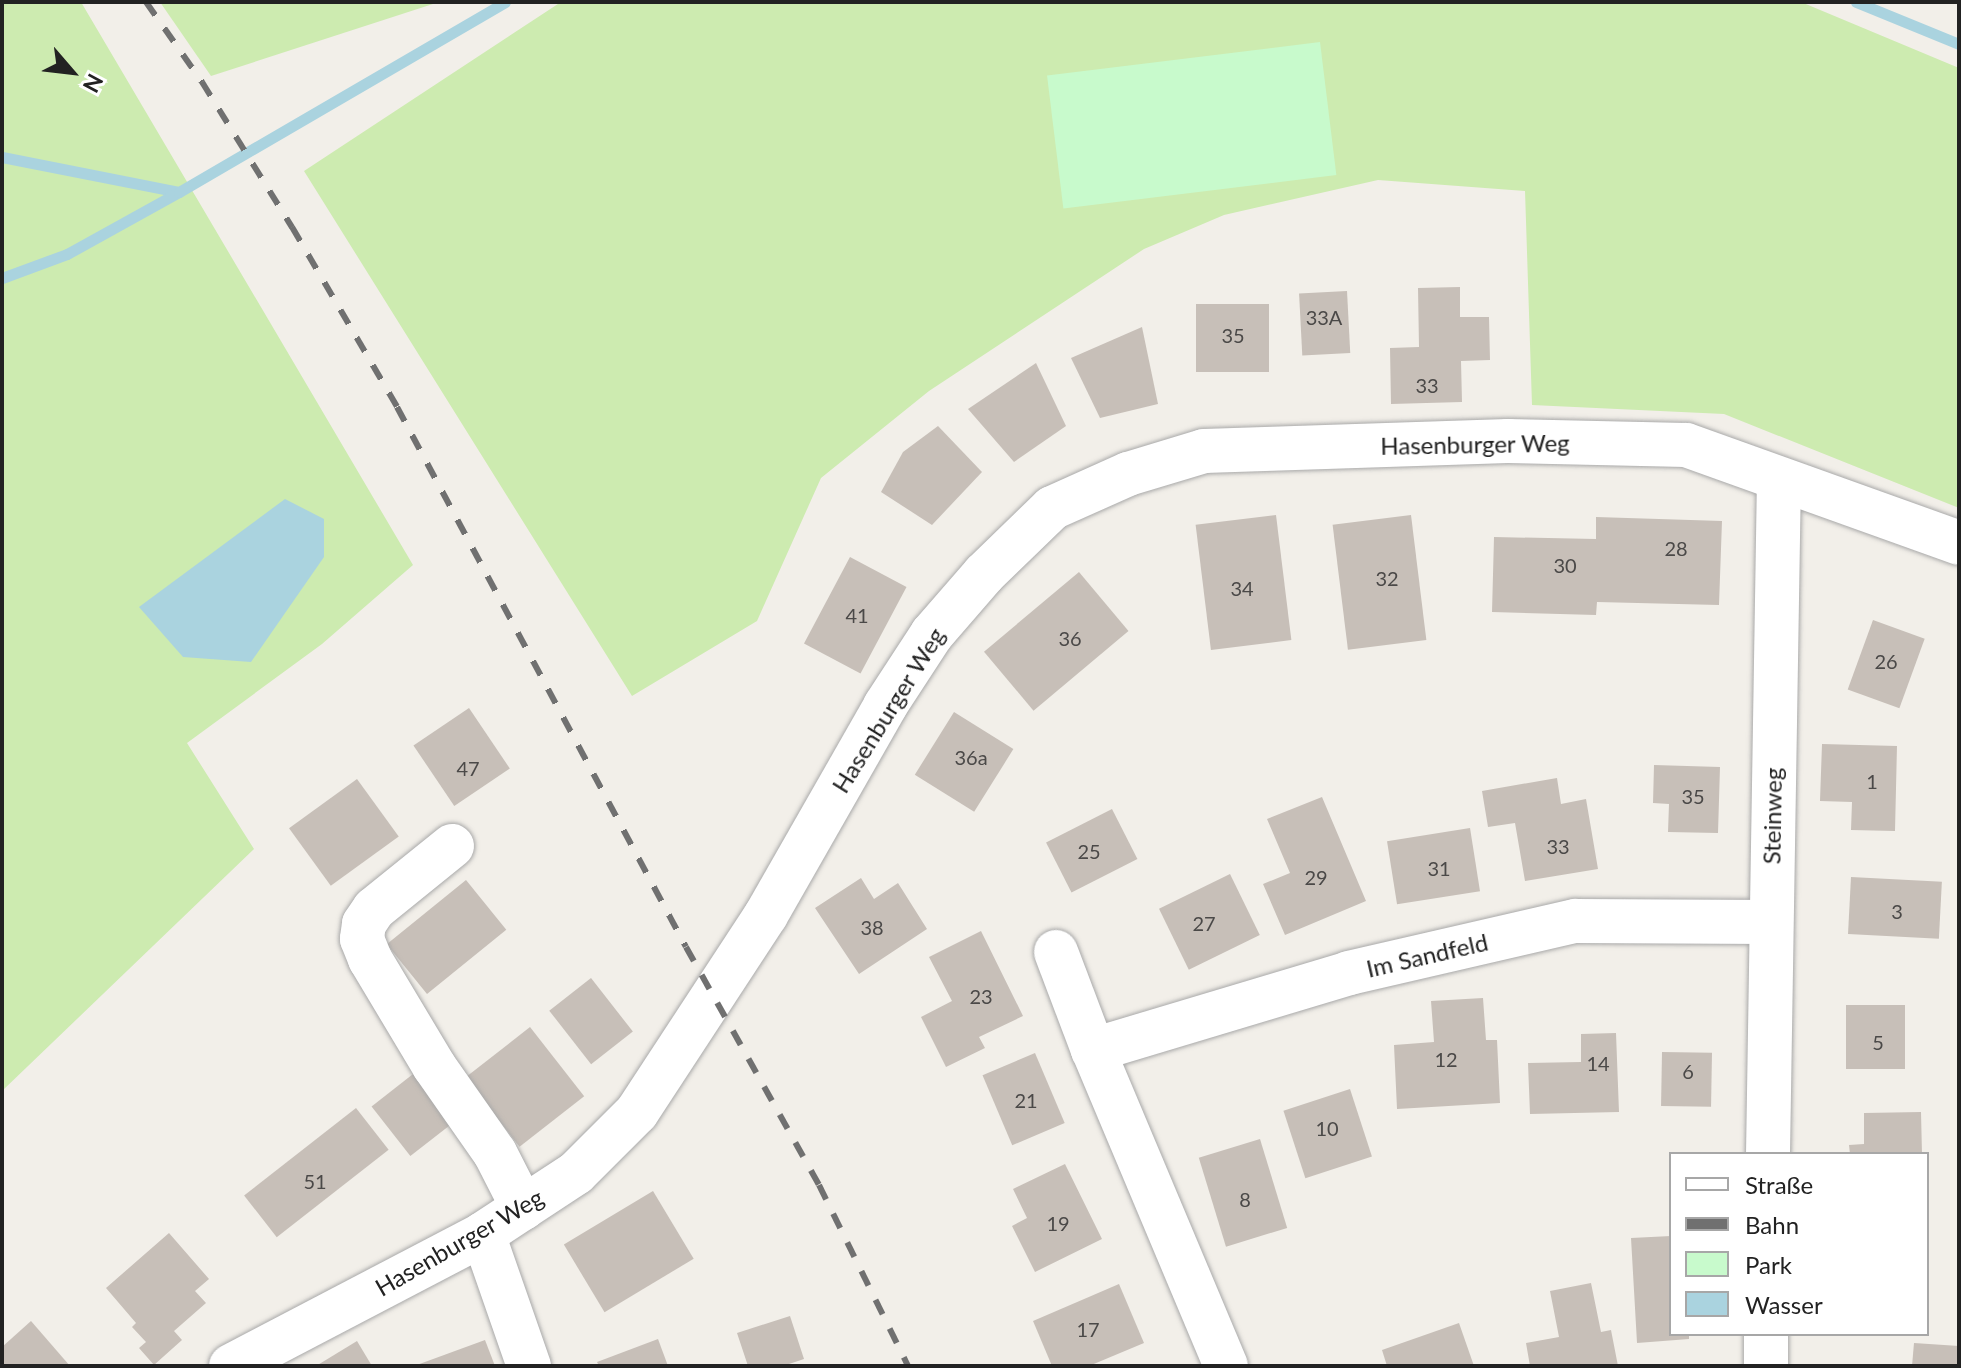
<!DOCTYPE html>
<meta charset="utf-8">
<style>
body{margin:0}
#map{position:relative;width:1961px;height:1368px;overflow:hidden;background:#f2efe9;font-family:Lato,sans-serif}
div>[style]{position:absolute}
.grass>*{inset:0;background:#cdebb0}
.park>*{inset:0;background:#c8facc;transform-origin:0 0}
.water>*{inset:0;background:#aad3df}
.stream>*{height:11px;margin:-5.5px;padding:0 5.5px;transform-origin:5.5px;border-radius:5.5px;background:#aad3df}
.building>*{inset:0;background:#c7bfb8;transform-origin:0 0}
.roads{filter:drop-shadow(0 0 2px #a9a9a9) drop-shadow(0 0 2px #a9a9a9)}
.minor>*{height:44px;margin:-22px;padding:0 22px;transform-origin:22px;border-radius:22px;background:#fff}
.rail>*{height:6px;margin-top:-3px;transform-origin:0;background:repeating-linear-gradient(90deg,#707070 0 16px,transparent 0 32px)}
span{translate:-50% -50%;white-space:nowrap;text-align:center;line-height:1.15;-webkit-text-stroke:6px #fff;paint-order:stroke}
.number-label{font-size:20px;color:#4b4948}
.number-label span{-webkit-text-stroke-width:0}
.street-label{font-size:24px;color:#222}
.frame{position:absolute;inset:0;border:4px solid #222;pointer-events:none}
.legend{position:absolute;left:1669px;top:1152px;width:260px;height:184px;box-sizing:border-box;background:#fff;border:2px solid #a7a7a7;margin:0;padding:10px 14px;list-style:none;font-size:24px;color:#222}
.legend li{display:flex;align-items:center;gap:16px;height:40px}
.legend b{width:40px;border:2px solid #a7a7a7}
.north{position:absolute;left:32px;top:32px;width:80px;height:80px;-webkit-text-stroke:6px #fff;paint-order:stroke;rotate:118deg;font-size:22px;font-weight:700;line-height:32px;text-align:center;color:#222}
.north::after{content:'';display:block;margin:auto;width:28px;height:36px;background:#222;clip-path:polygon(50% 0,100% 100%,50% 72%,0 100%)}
</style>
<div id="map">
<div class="grass">
<i style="clip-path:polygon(2px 2px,81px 2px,413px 565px,322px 644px,187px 743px,254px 849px,2px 1091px)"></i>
<i style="clip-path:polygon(160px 2px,435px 2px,436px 3px,211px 76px)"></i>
<i style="clip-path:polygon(561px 2px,1801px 2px,1959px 68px,1959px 508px,1724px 414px,1532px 405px,1525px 191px,1378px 180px,1224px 215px,1144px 249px,929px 391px,821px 478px,757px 621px,632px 696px,304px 171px)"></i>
</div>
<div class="park">
<i style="left:1320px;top:42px;width:134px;height:275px;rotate:83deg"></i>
</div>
<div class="water">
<i style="clip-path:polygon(285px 499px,324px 519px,324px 557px,251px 662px,183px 657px,139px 607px)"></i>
</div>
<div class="stream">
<i style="left:1856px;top:2px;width:111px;rotate:22.2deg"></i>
<i style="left:2px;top:157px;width:180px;rotate:11.2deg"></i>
<i style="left:2px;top:278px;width:69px;rotate:-20.3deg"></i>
<i style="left:67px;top:254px;width:128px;rotate:-29deg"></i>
<i style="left:179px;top:192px;width:377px;rotate:-30.2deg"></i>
</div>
<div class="building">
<i style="clip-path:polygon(1460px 287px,1460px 317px,1489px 317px,1490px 360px,1461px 361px,1462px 402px,1391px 404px,1390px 348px,1419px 347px,1418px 288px)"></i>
<i style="left:1347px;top:291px;width:62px;height:48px;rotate:87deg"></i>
<i style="left:1196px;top:304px;width:73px;height:68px"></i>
<i style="clip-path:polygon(1142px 327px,1158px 404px,1100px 418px,1071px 358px)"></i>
<i style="clip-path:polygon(1036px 363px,1066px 426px,1014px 462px,968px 409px)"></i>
<i style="clip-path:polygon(938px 426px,982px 472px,932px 525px,881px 492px,903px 452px)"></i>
<i style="left:1276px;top:515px;width:126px;height:81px;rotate:83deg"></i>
<i style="left:1411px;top:515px;width:126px;height:79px;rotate:83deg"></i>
<i style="clip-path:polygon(1596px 517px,1722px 521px,1719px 605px,1597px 602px,1596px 615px,1492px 612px,1494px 537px,1596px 539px)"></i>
<i style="left:850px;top:557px;width:64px;height:98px;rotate:28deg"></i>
<i style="left:1079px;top:572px;width:77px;height:124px;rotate:50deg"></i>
<i style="left:1873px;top:620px;width:55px;height:74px;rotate:20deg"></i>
<i style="left:469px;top:708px;width:73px;height:67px;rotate:56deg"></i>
<i style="left:954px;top:712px;width:70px;height:74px;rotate:32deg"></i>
<i style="clip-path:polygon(1822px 744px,1897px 746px,1895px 831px,1851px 830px,1852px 802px,1820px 801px)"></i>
<i style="clip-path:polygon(1654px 765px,1720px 767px,1718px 833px,1668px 832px,1669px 804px,1653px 803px)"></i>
<i style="clip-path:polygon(1557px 778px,1561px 804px,1586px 799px,1598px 869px,1525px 881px,1515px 823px,1488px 827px,1482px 791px)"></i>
<i style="left:357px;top:779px;width:71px;height:84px;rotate:54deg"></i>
<i style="clip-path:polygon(1322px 797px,1366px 901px,1285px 935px,1263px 884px,1290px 873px,1267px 819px)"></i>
<i style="left:1112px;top:809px;width:56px;height:74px;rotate:63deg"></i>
<i style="left:1470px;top:828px;width:64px;height:84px;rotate:81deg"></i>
<i style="left:1230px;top:874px;width:68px;height:79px;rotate:64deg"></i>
<i style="left:1851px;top:877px;width:91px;height:57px;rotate:3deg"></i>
<i style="clip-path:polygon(861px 878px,874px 899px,898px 883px,927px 929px,859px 974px,815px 908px)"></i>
<i style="left:466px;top:880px;width:64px;height:102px;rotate:51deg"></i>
<i style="clip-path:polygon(981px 931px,1023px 1016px,979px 1037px,985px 1048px,946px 1067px,921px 1017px,952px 1001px,929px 957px)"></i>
<i style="left:591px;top:978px;width:68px;height:53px;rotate:52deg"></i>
<i style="clip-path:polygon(1483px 998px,1486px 1040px,1497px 1040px,1500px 1103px,1397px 1109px,1394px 1045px,1434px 1042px,1431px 1001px)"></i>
<i style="left:1905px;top:1005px;width:64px;height:59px;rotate:90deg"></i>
<i style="left:530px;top:1027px;width:88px;height:82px;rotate:52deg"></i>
<i style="clip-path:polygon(1616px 1033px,1619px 1112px,1530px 1114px,1528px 1063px,1581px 1062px,1581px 1034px)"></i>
<i style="left:1662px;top:1052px;width:50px;height:54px;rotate:1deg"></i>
<i style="left:1035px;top:1053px;width:76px;height:57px;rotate:67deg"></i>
<i style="left:422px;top:1067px;width:63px;height:64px;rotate:52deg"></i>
<i style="left:1350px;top:1089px;width:71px;height:70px;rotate:72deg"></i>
<i style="left:356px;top:1108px;width:53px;height:142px;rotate:52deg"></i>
<i style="clip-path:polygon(1921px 1112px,1922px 1154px,1850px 1154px,1849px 1145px,1864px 1144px,1864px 1113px)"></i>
<i style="left:1260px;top:1139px;width:93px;height:64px;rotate:73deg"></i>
<i style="clip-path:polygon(1065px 1164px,1102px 1239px,1035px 1272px,1012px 1226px,1027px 1218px,1013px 1189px)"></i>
<i style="left:653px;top:1191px;width:79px;height:104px;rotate:59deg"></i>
<i style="clip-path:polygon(169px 1233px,209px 1279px,195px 1291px,206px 1303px,174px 1331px,182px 1340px,154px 1365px,139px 1348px,146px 1342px,132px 1327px,136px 1323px,106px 1288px)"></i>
<i style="clip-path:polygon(1671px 1236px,1671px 1334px,1689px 1334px,1689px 1339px,1637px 1343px,1631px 1238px)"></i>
<i style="clip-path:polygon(1591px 1283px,1601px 1332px,1611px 1330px,1618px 1366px,1530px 1366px,1526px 1343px,1559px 1337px,1550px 1291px)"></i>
<i style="clip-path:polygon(1119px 1284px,1144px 1343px,1089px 1366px,1052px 1366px,1033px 1321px)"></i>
<i style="clip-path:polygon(790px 1316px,804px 1359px,783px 1366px,748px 1366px,737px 1333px)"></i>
<i style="clip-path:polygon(31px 1321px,70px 1366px,2px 1366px,2px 1347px)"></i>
<i style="clip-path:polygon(1459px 1323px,1474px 1366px,1387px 1366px,1382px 1350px)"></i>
<i style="clip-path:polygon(658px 1339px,668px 1366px,599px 1366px,597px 1362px)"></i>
<i style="clip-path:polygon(485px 1340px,495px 1366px,414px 1366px)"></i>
<i style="clip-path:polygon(357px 1341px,372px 1366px,316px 1366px)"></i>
<i style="clip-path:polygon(1914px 1343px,1959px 1346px,1959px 1366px,1912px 1366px)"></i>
</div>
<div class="roads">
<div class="minor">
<i style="left:452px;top:846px;width:100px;rotate:141.1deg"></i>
<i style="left:374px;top:909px;width:18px;rotate:124deg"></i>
<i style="left:364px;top:924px;width:15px;rotate:98deg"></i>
<i style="left:362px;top:939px;width:22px;rotate:68deg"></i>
<i style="left:370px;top:959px;width:125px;rotate:59.1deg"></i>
<i style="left:434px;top:1066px;width:106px;rotate:55deg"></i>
<i style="left:495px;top:1153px;width:62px;rotate:63deg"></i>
<i style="left:1056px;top:952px;width:105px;rotate:69.3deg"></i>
<i style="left:1768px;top:1154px;width:675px;rotate:-89.07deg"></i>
<i style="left:483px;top:1234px;width:140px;rotate:70.8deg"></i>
<i style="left:231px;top:1366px;width:284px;rotate:-27.6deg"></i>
<i style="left:483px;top:1234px;width:111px;rotate:-33.3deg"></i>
<i style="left:576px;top:1173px;width:86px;rotate:-45deg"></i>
<i style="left:637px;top:1112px;width:235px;rotate:-56.8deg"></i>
<i style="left:766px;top:915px;width:241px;rotate:-60.3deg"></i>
<i style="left:885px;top:706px;width:86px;rotate:-56.9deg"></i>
<i style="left:932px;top:634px;width:79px;rotate:-49.1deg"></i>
<i style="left:984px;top:574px;width:95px;rotate:-44.1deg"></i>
<i style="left:1052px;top:508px;width:83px;rotate:-24.1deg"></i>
<i style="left:1128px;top:474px;width:79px;rotate:-16.8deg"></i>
<i style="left:1204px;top:451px;width:304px;rotate:-1.9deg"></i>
<i style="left:1508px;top:441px;width:178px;rotate:1.3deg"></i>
<i style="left:1686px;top:445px;width:290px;rotate:19.7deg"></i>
<i style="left:1226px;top:1366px;width:343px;rotate:-112.8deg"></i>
<i style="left:1093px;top:1050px;width:267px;rotate:-16.7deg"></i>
<i style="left:1349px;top:973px;width:232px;rotate:-13deg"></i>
<i style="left:1575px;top:921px;width:195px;rotate:0.3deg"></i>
<i style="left:1766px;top:1366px;width:32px;rotate:-90deg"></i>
</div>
</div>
<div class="rail">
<i style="left:146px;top:2px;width:98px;rotate:55deg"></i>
<i style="left:202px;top:82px;width:171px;rotate:58.2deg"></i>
<i style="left:292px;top:227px;width:208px;rotate:59.7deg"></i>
<i style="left:397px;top:407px;width:612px;rotate:61.84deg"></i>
<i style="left:686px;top:947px;width:273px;rotate:60.8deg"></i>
<i style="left:819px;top:1185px;width:202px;rotate:63.8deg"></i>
</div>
<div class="number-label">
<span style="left:1324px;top:317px">33A</span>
<span style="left:1233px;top:335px">35</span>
<span style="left:1427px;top:385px">33</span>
<span style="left:1676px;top:548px">28</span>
<span style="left:1565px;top:565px">30</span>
<span style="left:1387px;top:578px">32</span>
<span style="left:1242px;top:588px">34</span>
<span style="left:857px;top:615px">41</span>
<span style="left:1070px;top:638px">36</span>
<span style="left:1886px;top:661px">26</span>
<span style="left:971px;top:757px">36a</span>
<span style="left:468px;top:768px">47</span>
<span style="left:1872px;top:781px">1</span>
<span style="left:1693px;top:796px">35</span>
<span style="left:1558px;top:846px">33</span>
<span style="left:1089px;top:851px">25</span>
<span style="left:1439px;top:868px">31</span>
<span style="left:1316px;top:877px">29</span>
<span style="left:1897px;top:911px">3</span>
<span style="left:1204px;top:923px">27</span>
<span style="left:872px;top:927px">38</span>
<span style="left:981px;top:996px">23</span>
<span style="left:1878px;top:1042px">5</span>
<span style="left:1446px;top:1059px">12</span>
<span style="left:1598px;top:1063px">14</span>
<span style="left:1688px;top:1071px">6</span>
<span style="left:1026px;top:1100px">21</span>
<span style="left:1327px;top:1128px">10</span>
<span style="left:315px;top:1181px">51</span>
<span style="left:1245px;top:1199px">8</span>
<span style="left:1058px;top:1223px">19</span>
<span style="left:1088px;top:1329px">17</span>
</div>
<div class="street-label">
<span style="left:1475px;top:444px;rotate:-1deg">Hasenburger Weg</span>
<span style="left:888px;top:710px;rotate:-58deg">Hasenburger Weg</span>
<span style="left:1772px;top:816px;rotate:-89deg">Steinweg</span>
<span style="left:1427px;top:955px;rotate:-13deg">Im Sandfeld</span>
<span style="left:459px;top:1242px;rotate:-30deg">Hasenburger Weg</span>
</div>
<div class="frame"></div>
<ul class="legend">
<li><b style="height:10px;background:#fff"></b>Straße</li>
<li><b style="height:10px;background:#707070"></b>Bahn</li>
<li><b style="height:22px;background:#c8facc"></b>Park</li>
<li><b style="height:22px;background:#aad3df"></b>Wasser</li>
</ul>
<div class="north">N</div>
</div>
